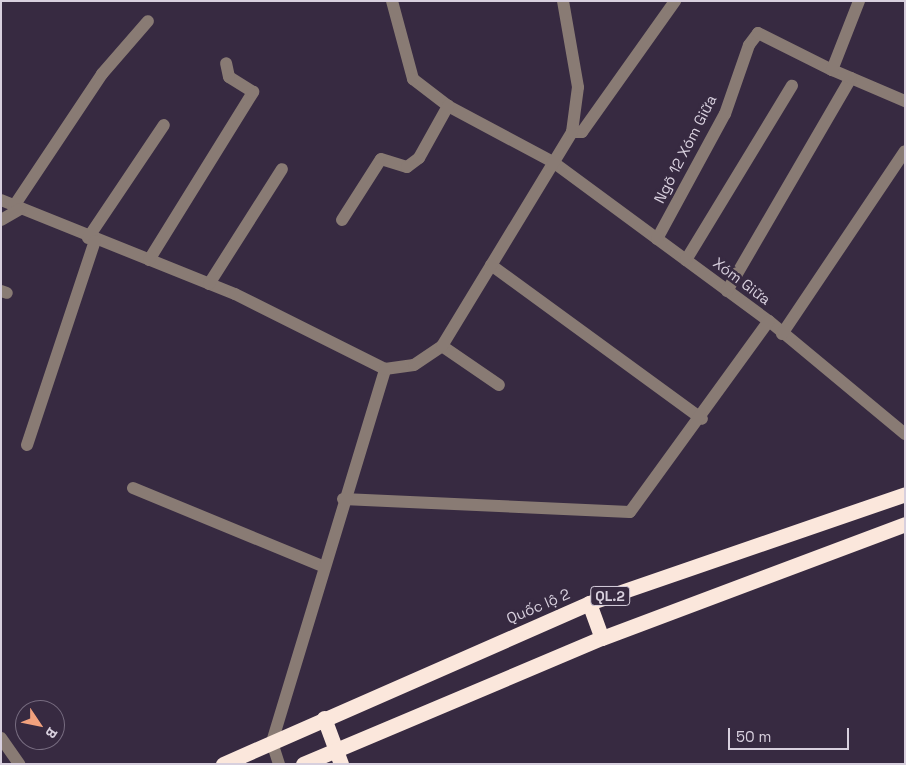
<!DOCTYPE html>
<meta charset="utf-8">
<style>
body{margin:0}
#map{position:relative;width:906px;height:765px;overflow:hidden;background:#372a41;font-family:"Space Grotesk",sans-serif}
div>[style]{position:absolute}
.minor>*{height:12px;margin:-6px;padding:0 6px;transform-origin:6px;border-radius:6px;background:#897b74}
.highway>*{height:15px;margin:-7.5px;padding:0 7.5px;transform-origin:7.5px;border-radius:7.5px;background:#fbe7dc}
span{translate:-50% -50%;white-space:nowrap;text-align:center;line-height:1.15;-webkit-text-stroke:5px #372a41;paint-order:stroke}
.shield-label span{padding:1px 4px;background:#372a41;border:1px solid;border-radius:4px;-webkit-text-stroke-width:0}
.shield-label{font-size:14px;color:#d8d0de;font-weight:700}
.street-label{font-size:15px;color:#d8d0de}
.frame{position:absolute;inset:0;border:2px solid #d8d0de;pointer-events:none}
.north{position:absolute;left:15px;top:700px;width:50px;height:50px;box-sizing:border-box;background:#372a41;border:1px solid #776c80;border-radius:50%;rotate:124deg;font-size:14px;font-weight:700;line-height:20px;text-align:center;color:#d8d0de}
.north::after{content:'';display:block;margin:auto;width:18px;height:22px;background:#f1a17d;clip-path:polygon(50% 0,100% 100%,50% 72%,0 100%)}
.scale{position:absolute;left:728px;top:728px;width:121px;height:22px;box-sizing:border-box;border:2px solid #d8d0de;border-top:0;padding-left:6px;font-size:15px;line-height:18px;white-space:nowrap;color:#d8d0de;-webkit-text-stroke:4px #372a41;paint-order:stroke}
</style>
<div id="map">
<div class="minor">
<i style="left:392px;top:1px;width:81px;rotate:74.9deg"></i>
<i style="left:413px;top:79px;width:44px;rotate:37.6deg"></i>
<i style="left:448px;top:106px;width:119px;rotate:28.1deg"></i>
<i style="left:553px;top:162px;width:268px;rotate:36.4deg"></i>
<i style="left:769px;top:321px;width:177px;rotate:39.7deg"></i>
<i style="left:851px;top:78px;width:59px;rotate:23.1deg"></i>
<i style="left:572px;top:132px;width:10px"></i>
<i style="left:582px;top:132px;width:161px;rotate:-54.6deg"></i>
<i style="left:1px;top:200px;width:252px;rotate:21.9deg"></i>
<i style="left:235px;top:294px;width:168px;rotate:26.6deg"></i>
<i style="left:14px;top:206px;width:159px;rotate:-56.3deg"></i>
<i style="left:102px;top:74px;width:70px;rotate:-49deg"></i>
<i style="left:1px;top:220px;width:22px;rotate:-30deg"></i>
<i style="left:342px;top:220px;width:72px;rotate:-57.4deg"></i>
<i style="left:381px;top:159px;width:27px;rotate:17deg"></i>
<i style="left:407px;top:167px;width:15px;rotate:-37deg"></i>
<i style="left:419px;top:158px;width:60px;rotate:-60.9deg"></i>
<i style="left:88px;top:238px;width:136px;rotate:-56.1deg"></i>
<i style="left:657px;top:239px;width:142px;rotate:-61.5deg"></i>
<i style="left:725px;top:114px;width:73px;rotate:-70.8deg"></i>
<i style="left:749px;top:45px;width:15px;rotate:-53deg"></i>
<i style="left:758px;top:33px;width:83px;rotate:26.6deg"></i>
<i style="left:149px;top:260px;width:198px;rotate:-58.2deg"></i>
<i style="left:253px;top:92px;width:28px;rotate:-148deg"></i>
<i style="left:229px;top:77px;width:14px;rotate:-102deg"></i>
<i style="left:686px;top:260px;width:204px;rotate:-58.7deg"></i>
<i style="left:491px;top:265px;width:261px;rotate:36.1deg"></i>
<i style="left:209px;top:284px;width:136px;rotate:-57.6deg"></i>
<i style="left:1px;top:291px;width:6px;rotate:18deg"></i>
<i style="left:727px;top:291px;width:246px;rotate:-59.8deg"></i>
<i style="left:851px;top:78px;width:21px;rotate:-157deg"></i>
<i style="left:832px;top:70px;width:74px;rotate:-68.6deg"></i>
<i style="left:782px;top:334px;width:220px;rotate:-56.1deg"></i>
<i style="left:442px;top:346px;width:69px;rotate:34.4deg"></i>
<i style="left:27px;top:445px;width:215px;rotate:-71.6deg"></i>
<i style="left:133px;top:488px;width:204px;rotate:22.4deg"></i>
<i style="left:343px;top:499px;width:287px;rotate:2.6deg"></i>
<i style="left:630px;top:512px;width:236px;rotate:-54deg"></i>
<i style="left:1px;top:738px;width:32px;rotate:55deg"></i>
<i style="left:279px;top:764px;width:23px;rotate:-108deg"></i>
<i style="left:272px;top:742px;width:390px;rotate:-73.1deg"></i>
<i style="left:385px;top:369px;width:29px;rotate:-8deg"></i>
<i style="left:414px;top:365px;width:34px;rotate:-34deg"></i>
<i style="left:442px;top:346px;width:250px;rotate:-58.7deg"></i>
<i style="left:572px;top:132px;width:45px;rotate:-82.4deg"></i>
<i style="left:578px;top:87px;width:87px;rotate:-99.9deg"></i>
</div>
<div class="highway">
<i style="left:589px;top:603px;width:37px;rotate:70deg"></i>
<i style="left:324px;top:718px;width:49px;rotate:69.7deg"></i>
<i style="left:223px;top:764px;width:400px;rotate:-23.7deg"></i>
<i style="left:589px;top:603px;width:334px;rotate:-19deg"></i>
<i style="left:303px;top:764px;width:324px;rotate:-22.9deg"></i>
<i style="left:602px;top:638px;width:324px;rotate:-20.6deg"></i>
</div>
<div class="shield-label">
<span style="left:610px;top:596px">QL.2</span>
</div>
<div class="street-label">
<span style="left:685px;top:149px;rotate:-63deg">Ngõ 12 Xóm Giữa</span>
<span style="left:742px;top:281px;rotate:37deg">Xóm Giữa</span>
<span style="left:538px;top:606px;rotate:-23deg">Quốc lộ 2</span>
</div>
<div class="frame"></div>
<div class="north">B</div>
<div class="scale">50 m</div>
</div>
